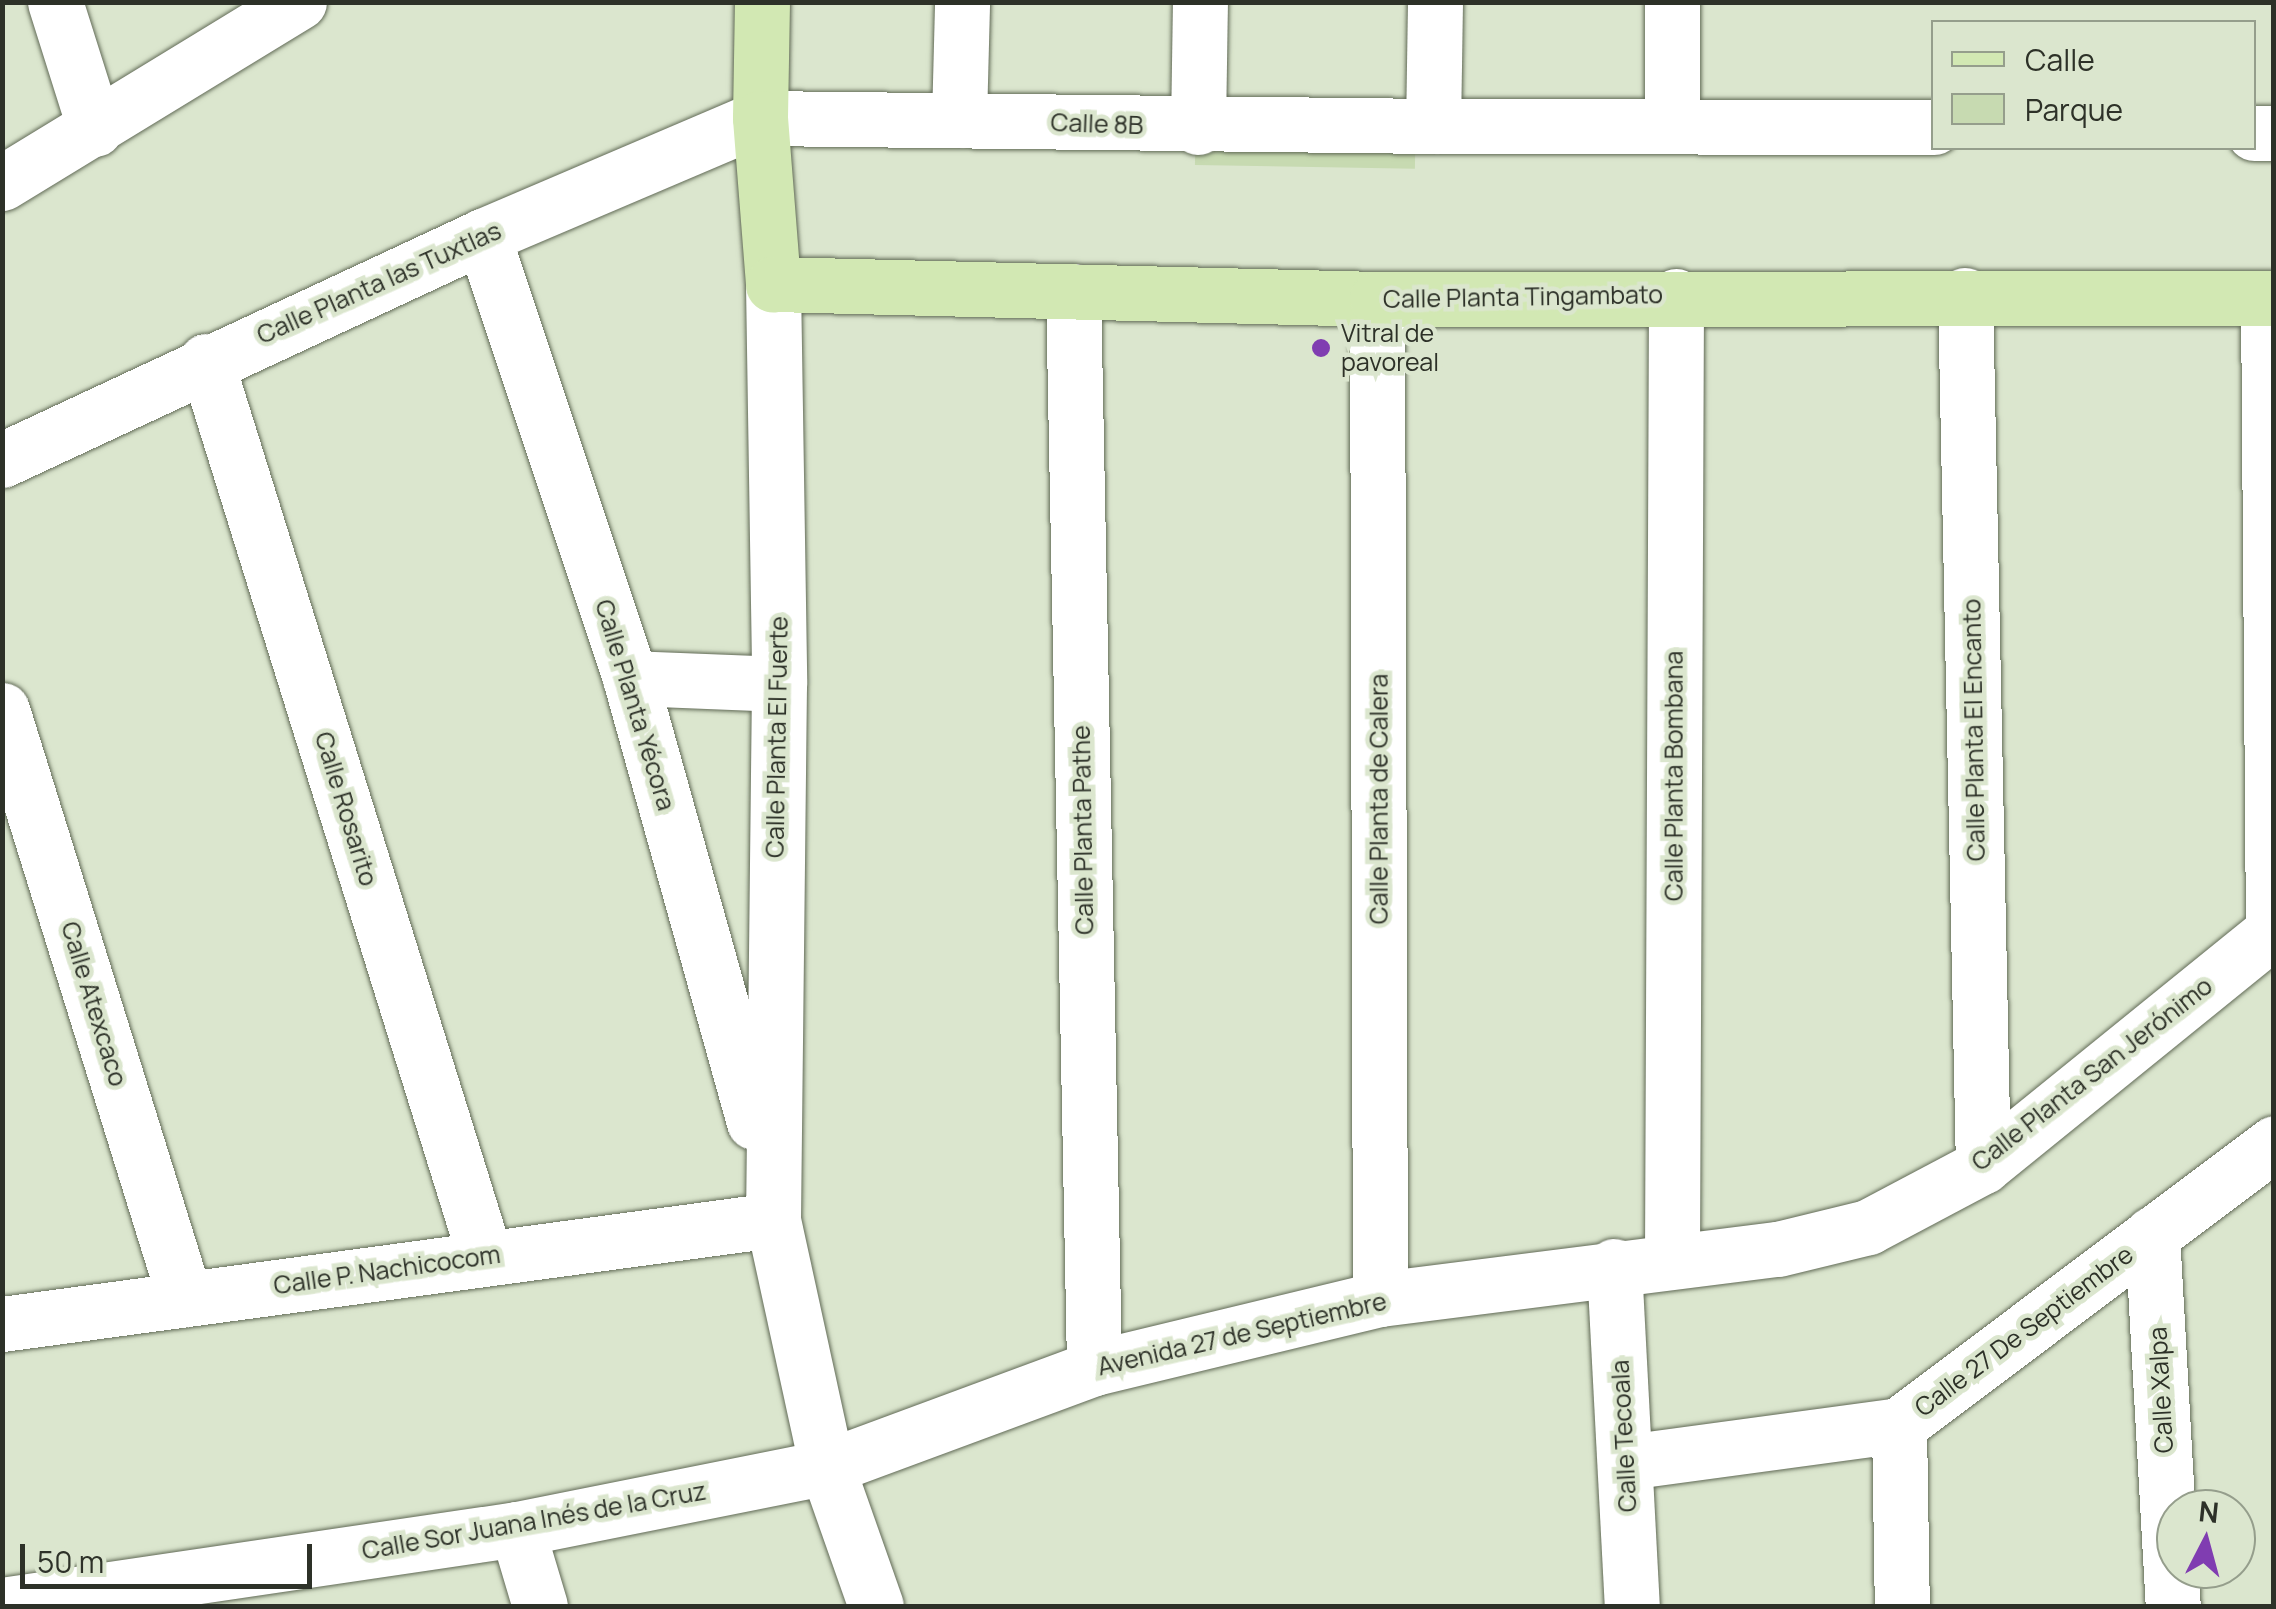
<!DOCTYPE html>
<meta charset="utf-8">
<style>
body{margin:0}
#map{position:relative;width:2276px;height:1609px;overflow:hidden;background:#dbe6ce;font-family:Manrope,sans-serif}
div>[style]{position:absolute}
.green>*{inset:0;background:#c7dab1;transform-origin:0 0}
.roads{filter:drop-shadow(0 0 2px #616a56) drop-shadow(0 0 2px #616a56)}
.minor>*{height:55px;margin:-27.5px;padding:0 27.5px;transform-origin:27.5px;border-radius:27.5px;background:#fff}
.major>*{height:55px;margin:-27.5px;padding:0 27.5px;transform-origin:27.5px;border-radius:27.5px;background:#d2e8b3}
.dots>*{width:28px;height:28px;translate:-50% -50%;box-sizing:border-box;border:5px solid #dbe6ce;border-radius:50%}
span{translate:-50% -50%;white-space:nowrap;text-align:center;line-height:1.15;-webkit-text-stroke:9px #dbe6ce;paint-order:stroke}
.street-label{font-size:25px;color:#2d3128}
.poi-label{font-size:25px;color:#2d3128}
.left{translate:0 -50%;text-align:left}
.frame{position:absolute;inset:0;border:5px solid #2d3128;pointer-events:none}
.legend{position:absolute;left:1931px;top:20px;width:325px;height:130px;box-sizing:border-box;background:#dbe6ce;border:2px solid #959e8c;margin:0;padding:12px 18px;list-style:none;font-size:30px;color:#2d3128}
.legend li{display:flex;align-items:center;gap:20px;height:50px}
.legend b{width:50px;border:2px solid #959e8c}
.north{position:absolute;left:2156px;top:1489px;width:100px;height:100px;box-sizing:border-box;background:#dbe6ce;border:2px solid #959e8c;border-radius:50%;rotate:6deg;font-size:28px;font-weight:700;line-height:40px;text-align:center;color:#2d3128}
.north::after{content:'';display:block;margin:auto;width:35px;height:45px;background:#803db1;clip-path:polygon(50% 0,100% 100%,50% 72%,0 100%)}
.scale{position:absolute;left:20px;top:1544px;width:292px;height:45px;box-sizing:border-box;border:5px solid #2d3128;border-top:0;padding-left:12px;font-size:30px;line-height:35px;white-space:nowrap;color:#2d3128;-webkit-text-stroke:8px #dbe6ce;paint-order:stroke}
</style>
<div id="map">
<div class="green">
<i style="left:1196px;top:104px;width:220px;height:61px;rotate:1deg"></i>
</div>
<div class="roads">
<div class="minor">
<i style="left:55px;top:2px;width:133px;rotate:72.5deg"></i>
<i style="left:1435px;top:2px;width:124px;rotate:90.9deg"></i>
<i style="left:1433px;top:126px;width:501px;rotate:0.11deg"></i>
<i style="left:959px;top:120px;width:118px;rotate:-88.5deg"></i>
<i style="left:1672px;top:123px;width:121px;rotate:-90deg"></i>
<i style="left:1198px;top:127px;width:125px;rotate:-89.1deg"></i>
<i style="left:2254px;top:133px;width:20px"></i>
<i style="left:2px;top:183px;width:348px;rotate:-31.4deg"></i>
<i style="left:483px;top:236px;width:466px;rotate:71.6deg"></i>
<i style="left:630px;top:678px;width:461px;rotate:74.4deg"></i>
<i style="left:773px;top:284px;width:400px;rotate:89.1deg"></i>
<i style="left:779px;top:684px;width:536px;rotate:90.64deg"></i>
<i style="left:773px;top:1220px;width:253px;rotate:77.7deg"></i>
<i style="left:827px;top:1467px;width:147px;rotate:70.6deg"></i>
<i style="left:1073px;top:291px;width:1077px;rotate:88.88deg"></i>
<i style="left:1965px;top:295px;width:871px;rotate:88.82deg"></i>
<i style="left:2268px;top:298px;width:632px;rotate:89.55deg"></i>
<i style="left:1377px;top:299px;width:1000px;rotate:89.83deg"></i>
<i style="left:206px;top:361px;width:938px;rotate:72.7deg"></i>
<i style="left:2px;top:460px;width:531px;rotate:-24.97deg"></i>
<i style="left:483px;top:236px;width:301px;rotate:-23.1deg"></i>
<i style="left:760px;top:118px;width:673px;rotate:0.68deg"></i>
<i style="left:630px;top:678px;width:149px;rotate:2.3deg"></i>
<i style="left:2px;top:710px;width:617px;rotate:72.74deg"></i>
<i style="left:2152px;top:1234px;width:373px;rotate:86.8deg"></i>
<i style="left:1672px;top:1257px;width:961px;rotate:-89.76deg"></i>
<i style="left:1614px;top:1266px;width:340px;rotate:87deg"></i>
<i style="left:2px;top:1324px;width:778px;rotate:-7.68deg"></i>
<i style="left:1899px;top:1425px;width:181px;rotate:89.1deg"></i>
<i style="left:1626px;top:1462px;width:275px;rotate:-7.7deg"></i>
<i style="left:1899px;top:1425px;width:469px;rotate:-36.9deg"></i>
<i style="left:517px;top:1529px;width:80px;rotate:73.4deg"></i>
<i style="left:2px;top:1605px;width:521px;rotate:-8.39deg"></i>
<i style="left:517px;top:1529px;width:316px;rotate:-11.3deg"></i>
<i style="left:827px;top:1467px;width:285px;rotate:-20.3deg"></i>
<i style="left:1094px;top:1368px;width:294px;rotate:-13.6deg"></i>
<i style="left:1380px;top:1299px;width:401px;rotate:-7.2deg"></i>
<i style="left:1778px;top:1249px;width:93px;rotate:-13.7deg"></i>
<i style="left:1868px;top:1227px;width:130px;rotate:-27.9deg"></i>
<i style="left:1983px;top:1166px;width:375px;rotate:-39deg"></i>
</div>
<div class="major">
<i style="left:762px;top:2px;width:116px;rotate:91deg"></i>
<i style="left:760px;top:118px;width:167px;rotate:85.5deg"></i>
<i style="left:773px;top:284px;width:604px;rotate:1.42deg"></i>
<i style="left:1377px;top:299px;width:897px;rotate:-0.06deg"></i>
</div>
</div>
<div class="dots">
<i style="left:1321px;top:348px;background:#803db1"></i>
</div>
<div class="street-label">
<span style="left:1097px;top:124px;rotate:2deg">Calle 8B</span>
<span style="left:379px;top:283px;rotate:-24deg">Calle Planta las Tuxtlas</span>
<span style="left:1523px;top:297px;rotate:-1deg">Calle Planta Tingambato</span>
<span style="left:635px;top:705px;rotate:73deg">Calle Planta Yécora</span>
<span style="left:1974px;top:730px;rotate:-91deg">Calle Planta El Encanto</span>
<span style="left:777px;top:737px;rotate:-89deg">Calle Planta El Fuerte</span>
<span style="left:1674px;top:776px;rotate:-90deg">Calle Planta Bombana</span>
<span style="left:1379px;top:799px;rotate:-90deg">Calle Planta de Calera</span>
<span style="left:346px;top:809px;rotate:73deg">Calle Rosarito</span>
<span style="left:1083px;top:830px;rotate:-91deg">Calle Planta Pathe</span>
<span style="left:94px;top:1004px;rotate:73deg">Calle Atexcaco</span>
<span style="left:2092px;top:1074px;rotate:-38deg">Calle Planta San Jerónimo</span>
<span style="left:387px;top:1270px;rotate:-8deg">Calle P. Nachicocom</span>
<span style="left:2024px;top:1331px;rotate:-37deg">Calle 27 De Septiembre</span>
<span style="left:1242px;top:1334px;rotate:-13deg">Avenida 27 de Septiembre</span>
<span style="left:2161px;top:1390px;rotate:-93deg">Calle Xalpa</span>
<span style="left:1624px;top:1436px;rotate:-93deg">Calle Tecoala</span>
<span style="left:534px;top:1521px;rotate:-10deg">Calle Sor Juana Inés de la Cruz</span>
</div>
<div class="poi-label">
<span class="left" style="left:1341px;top:348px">Vitral de<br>pavoreal</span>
</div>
<div class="frame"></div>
<ul class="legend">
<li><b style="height:12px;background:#d2e8b3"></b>Calle</li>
<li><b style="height:28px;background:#c7dab1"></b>Parque</li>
</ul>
<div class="north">N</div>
<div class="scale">50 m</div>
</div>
